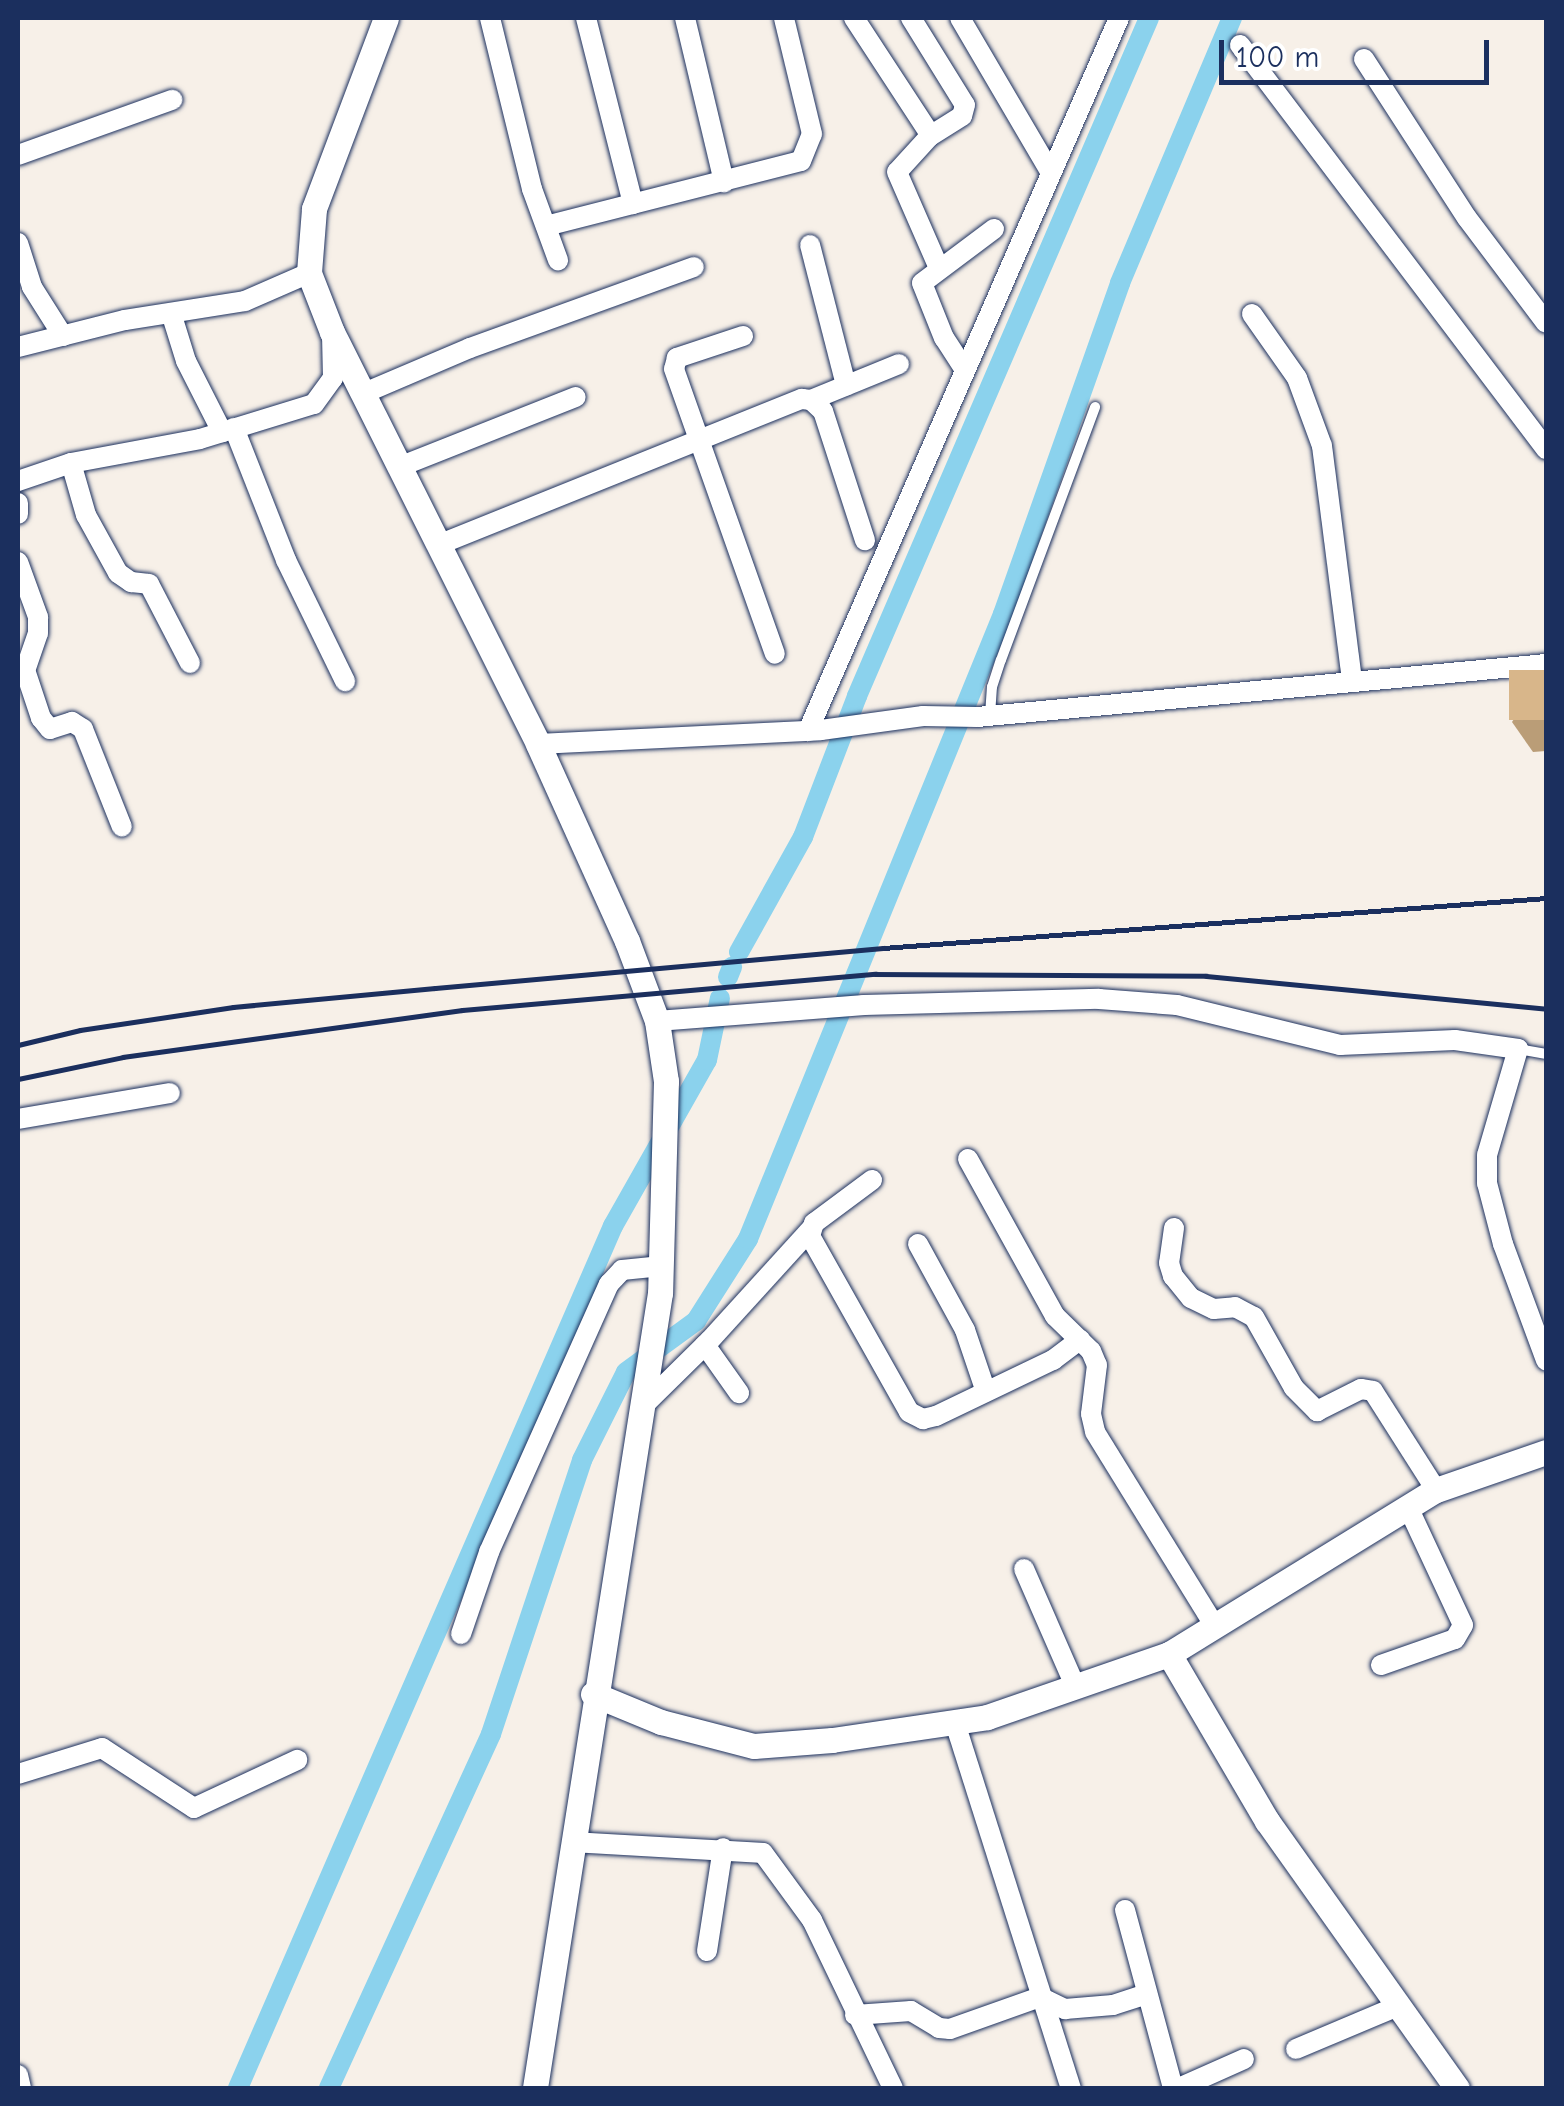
<!DOCTYPE html>
<style>
body{margin:0}
#map{position:relative;width:1564px;height:2106px;overflow:hidden;background:#f7f0e8;font-family:"Comic Neue",sans-serif}
div>[style]{position:absolute}
.canal>*{height:20px;margin:-10px;padding:0 10px;transform-origin:10px;border-radius:10px;background:#8bd2ed}
.roads{filter:drop-shadow(0 0 2px #1b2f5e) drop-shadow(0 0 2px #1b2f5e)}
.service>*{height:10px;margin:-5px;padding:0 5px;transform-origin:5px;border-radius:5px;background:#fff}
.minor>*{height:20px;margin:-10px;padding:0 10px;transform-origin:10px;border-radius:10px;background:#fff}
.tertiary>*{height:25px;margin:-12.5px;padding:0 12.5px;transform-origin:12.5px;border-radius:12.5px;background:#fff}
.rail>*{height:5px;margin:-2.5px;padding:0 2.5px;transform-origin:2.5px;border-radius:2.5px;background:#1b2f5e}
.wall>*{inset:0;background:#ba9d77}
.building>*{inset:0;background:#d8b68a;transform-origin:0 0}
span{translate:-50% -50%;white-space:nowrap;text-align:center;line-height:1.15;-webkit-text-stroke:8px #fff;paint-order:stroke}
.frame{position:absolute;inset:0;border:20px solid #1b2f5e;pointer-events:none}
.scale{position:absolute;left:1219px;top:40px;width:270px;height:45px;box-sizing:border-box;border:5px solid #1b2f5e;border-top:0;padding-left:12px;font-size:30px;line-height:35px;white-space:nowrap;color:#1b2f5e;-webkit-text-stroke:8px #fff;paint-order:stroke}
</style>
<div id="map">
<div class="canal">
<i style="left:739px;top:952px;width:132px;rotate:-60.9deg"></i>
<i style="left:803px;top:837px;width:151px;rotate:-69deg"></i>
<i style="left:857px;top:696px;width:738px;rotate:-66.7deg"></i>
<i style="left:728px;top:977px;width:11px;rotate:-68deg"></i>
<i style="left:238px;top:2088px;width:940px;rotate:-66.49deg"></i>
<i style="left:613px;top:1226px;width:191px;rotate:-60.5deg"></i>
<i style="left:707px;top:1060px;width:63px;rotate:-78.2deg"></i>
<i style="left:329px;top:2088px;width:389px;rotate:-65.4deg"></i>
<i style="left:491px;top:1734px;width:289px;rotate:-71.6deg"></i>
<i style="left:582px;top:1460px;width:98px;rotate:-63.4deg"></i>
<i style="left:626px;top:1372px;width:87px;rotate:-36.1deg"></i>
<i style="left:696px;top:1321px;width:97px;rotate:-57.6deg"></i>
<i style="left:748px;top:1239px;width:675px;rotate:-67.8deg"></i>
<i style="left:1003px;top:614px;width:351px;rotate:-70.5deg"></i>
<i style="left:1120px;top:283px;width:288px;rotate:-67.1deg"></i>
</div>
<div class="roads">
<div class="service">
<i style="left:990px;top:715px;width:28px;rotate:-86deg"></i>
<i style="left:992px;top:687px;width:28px;rotate:-72deg"></i>
<i style="left:1001px;top:660px;width:270px;rotate:-69.6deg"></i>
<i style="left:1518px;top:1049px;width:28px;rotate:10deg"></i>
</div>
<div class="minor">
<i style="left:490px;top:18px;width:176px;rotate:76.2deg"></i>
<i style="left:532px;top:189px;width:76px;rotate:69.9deg"></i>
<i style="left:586px;top:18px;width:192px;rotate:75.8deg"></i>
<i style="left:685px;top:18px;width:169px;rotate:76.6deg"></i>
<i style="left:854px;top:18px;width:135px;rotate:56.8deg"></i>
<i style="left:928px;top:131px;width:6px;rotate:81deg"></i>
<i style="left:929px;top:137px;width:47px;rotate:132.4deg"></i>
<i style="left:897px;top:172px;width:105px;rotate:66.4deg"></i>
<i style="left:911px;top:18px;width:102px;rotate:58.2deg"></i>
<i style="left:965px;top:105px;width:11px;rotate:105deg"></i>
<i style="left:962px;top:116px;width:39px;rotate:148deg"></i>
<i style="left:960px;top:18px;width:180px;rotate:59.6deg"></i>
<i style="left:1240px;top:45px;width:507px;rotate:52.86deg"></i>
<i style="left:1364px;top:59px;width:189px;rotate:57.1deg"></i>
<i style="left:1467px;top:218px;width:131px;rotate:53deg"></i>
<i style="left:18px;top:155px;width:164px;rotate:-19.7deg"></i>
<i style="left:546px;top:226px;width:263px;rotate:-14.3deg"></i>
<i style="left:801px;top:161px;width:29px;rotate:-68deg"></i>
<i style="left:812px;top:134px;width:119px;rotate:-103.6deg"></i>
<i style="left:18px;top:243px;width:46px;rotate:72.3deg"></i>
<i style="left:32px;top:287px;width:58px;rotate:57.7deg"></i>
<i style="left:810px;top:245px;width:145px;rotate:75.6deg"></i>
<i style="left:1252px;top:314px;width:78px;rotate:54.9deg"></i>
<i style="left:1297px;top:378px;width:72px;rotate:69.8deg"></i>
<i style="left:1322px;top:446px;width:236px;rotate:82.7deg"></i>
<i style="left:172px;top:316px;width:47px;rotate:72.7deg"></i>
<i style="left:186px;top:361px;width:80px;rotate:63.1deg"></i>
<i style="left:743px;top:336px;width:70px;rotate:161.6deg"></i>
<i style="left:677px;top:358px;width:11px;rotate:105deg"></i>
<i style="left:674px;top:369px;width:302px;rotate:70.5deg"></i>
<i style="left:18px;top:347px;width:110px;rotate:-14.2deg"></i>
<i style="left:125px;top:320px;width:121px;rotate:-9deg"></i>
<i style="left:245px;top:301px;width:70px;rotate:-23.6deg"></i>
<i style="left:965px;top:370px;width:38px;rotate:-123deg"></i>
<i style="left:944px;top:338px;width:59px;rotate:-111.8deg"></i>
<i style="left:922px;top:283px;width:90px;rotate:-36.9deg"></i>
<i style="left:362px;top:394px;width:117px;rotate:-23.1deg"></i>
<i style="left:470px;top:348px;width:238px;rotate:-19.9deg"></i>
<i style="left:811px;top:400px;width:95px;rotate:-22.2deg"></i>
<i style="left:234px;top:428px;width:142px;rotate:68.5deg"></i>
<i style="left:286px;top:560px;width:135px;rotate:64deg"></i>
<i style="left:71px;top:463px;width:54px;rotate:73.9deg"></i>
<i style="left:86px;top:515px;width:66px;rotate:61.1deg"></i>
<i style="left:118px;top:573px;width:16px;rotate:35deg"></i>
<i style="left:131px;top:582px;width:18px;rotate:6deg"></i>
<i style="left:149px;top:584px;width:89px;rotate:62.6deg"></i>
<i style="left:399px;top:467px;width:190px;rotate:-21.6deg"></i>
<i style="left:18px;top:481px;width:56px;rotate:-18.8deg"></i>
<i style="left:71px;top:463px;width:131px;rotate:-10.5deg"></i>
<i style="left:200px;top:439px;width:119px;rotate:-17.1deg"></i>
<i style="left:314px;top:404px;width:32px;rotate:-54deg"></i>
<i style="left:333px;top:378px;width:43px;rotate:-91.3deg"></i>
<i style="left:18px;top:503px;width:11px;rotate:90deg"></i>
<i style="left:438px;top:545px;width:392px;rotate:-21.9deg"></i>
<i style="left:802px;top:399px;width:9px;rotate:6deg"></i>
<i style="left:811px;top:400px;width:16px;rotate:43deg"></i>
<i style="left:823px;top:411px;width:136px;rotate:72deg"></i>
<i style="left:18px;top:562px;width:59px;rotate:70deg"></i>
<i style="left:38px;top:617px;width:16px;rotate:90deg"></i>
<i style="left:38px;top:633px;width:39px;rotate:109deg"></i>
<i style="left:25px;top:670px;width:51px;rotate:71.6deg"></i>
<i style="left:41px;top:718px;width:14px;rotate:51deg"></i>
<i style="left:50px;top:729px;width:23px;rotate:-18deg"></i>
<i style="left:72px;top:722px;width:13px;rotate:32deg"></i>
<i style="left:83px;top:729px;width:105px;rotate:68.3deg"></i>
<i style="left:808px;top:731px;width:778px;rotate:-66.43deg"></i>
<i style="left:538px;top:744px;width:283px;rotate:-2.8deg"></i>
<i style="left:821px;top:730px;width:103px;rotate:-7.8deg"></i>
<i style="left:923px;top:716px;width:54px;rotate:1.1deg"></i>
<i style="left:977px;top:717px;width:571px;rotate:-5.32deg"></i>
<i style="left:657px;top:1021px;width:208px;rotate:-4.4deg"></i>
<i style="left:864px;top:1005px;width:235px;rotate:-1.5deg"></i>
<i style="left:1099px;top:999px;width:78px;rotate:4.4deg"></i>
<i style="left:1177px;top:1005px;width:168px;rotate:13.8deg"></i>
<i style="left:1340px;top:1045px;width:115px;rotate:-2.5deg"></i>
<i style="left:1455px;top:1040px;width:64px;rotate:8.1deg"></i>
<i style="left:1518px;top:1049px;width:110px;rotate:106.3deg"></i>
<i style="left:1487px;top:1155px;width:28px;rotate:90deg"></i>
<i style="left:1487px;top:1183px;width:63px;rotate:75.3deg"></i>
<i style="left:1503px;top:1244px;width:124px;rotate:69.7deg"></i>
<i style="left:18px;top:1119px;width:154px;rotate:-9.7deg"></i>
<i style="left:968px;top:1159px;width:179px;rotate:61deg"></i>
<i style="left:1055px;top:1316px;width:50px;rotate:44.2deg"></i>
<i style="left:1091px;top:1351px;width:15px;rotate:67deg"></i>
<i style="left:1097px;top:1365px;width:49px;rotate:97deg"></i>
<i style="left:1091px;top:1414px;width:18px;rotate:77deg"></i>
<i style="left:1095px;top:1432px;width:230px;rotate:58.3deg"></i>
<i style="left:872px;top:1180px;width:72px;rotate:143.4deg"></i>
<i style="left:814px;top:1223px;width:14px;rotate:107deg"></i>
<i style="left:810px;top:1236px;width:202px;rotate:60.6deg"></i>
<i style="left:909px;top:1412px;width:16px;rotate:27deg"></i>
<i style="left:923px;top:1419px;width:13px;rotate:-13deg"></i>
<i style="left:936px;top:1416px;width:130px;rotate:-25.6deg"></i>
<i style="left:1053px;top:1360px;width:34px;rotate:-37deg"></i>
<i style="left:1174px;top:1228px;width:35px;rotate:98deg"></i>
<i style="left:1169px;top:1263px;width:14px;rotate:73deg"></i>
<i style="left:1173px;top:1276px;width:28px;rotate:51deg"></i>
<i style="left:1191px;top:1298px;width:25px;rotate:26deg"></i>
<i style="left:1214px;top:1309px;width:21px;rotate:-5deg"></i>
<i style="left:1235px;top:1307px;width:21px;rotate:28deg"></i>
<i style="left:1254px;top:1317px;width:81px;rotate:60.6deg"></i>
<i style="left:1294px;top:1388px;width:33px;rotate:45deg"></i>
<i style="left:1317px;top:1411px;width:49px;rotate:-26.6deg"></i>
<i style="left:1361px;top:1389px;width:12px;rotate:9deg"></i>
<i style="left:1373px;top:1391px;width:117px;rotate:57.5deg"></i>
<i style="left:918px;top:1244px;width:98px;rotate:61.3deg"></i>
<i style="left:965px;top:1330px;width:65px;rotate:71.3deg"></i>
<i style="left:705px;top:1345px;width:59px;rotate:54.7deg"></i>
<i style="left:642px;top:1407px;width:95px;rotate:-44.6deg"></i>
<i style="left:710px;top:1340px;width:150px;rotate:-47.7deg"></i>
<i style="left:1024px;top:1569px;width:130px;rotate:66.4deg"></i>
<i style="left:461px;top:1634px;width:87px;rotate:-71.1deg"></i>
<i style="left:489px;top:1552px;width:294px;rotate:-65.9deg"></i>
<i style="left:609px;top:1284px;width:19px;rotate:-47deg"></i>
<i style="left:622px;top:1270px;width:40px;rotate:-5.7deg"></i>
<i style="left:1381px;top:1665px;width:78px;rotate:-19.4deg"></i>
<i style="left:1455px;top:1639px;width:16px;rotate:-60deg"></i>
<i style="left:1463px;top:1625px;width:130px;rotate:-115deg"></i>
<i style="left:955px;top:1723px;width:383px;rotate:72.4deg"></i>
<i style="left:18px;top:1774px;width:88px;rotate:-17.2deg"></i>
<i style="left:102px;top:1748px;width:110px;rotate:33.1deg"></i>
<i style="left:194px;top:1808px;width:114px;rotate:-25deg"></i>
<i style="left:573px;top:1842px;width:190px;rotate:3.3deg"></i>
<i style="left:763px;top:1853px;width:83px;rotate:53.8deg"></i>
<i style="left:812px;top:1920px;width:187px;rotate:64.3deg"></i>
<i style="left:1125px;top:1910px;width:184px;rotate:74.9deg"></i>
<i style="left:707px;top:1951px;width:104px;rotate:-81.2deg"></i>
<i style="left:855px;top:2015px;width:56px;rotate:-4.1deg"></i>
<i style="left:911px;top:2011px;width:33px;rotate:31deg"></i>
<i style="left:939px;top:2028px;width:11px;rotate:5deg"></i>
<i style="left:950px;top:2029px;width:96px;rotate:-19.6deg"></i>
<i style="left:1040px;top:1997px;width:28px;rotate:26deg"></i>
<i style="left:1065px;top:2009px;width:48px;rotate:-4.8deg"></i>
<i style="left:1113px;top:2005px;width:36px;rotate:-18deg"></i>
<i style="left:1296px;top:2049px;width:111px;rotate:-22.9deg"></i>
<i style="left:18px;top:2075px;width:13px;rotate:77deg"></i>
<i style="left:1179px;top:2088px;width:71px;rotate:-24deg"></i>
</div>
<div class="tertiary">
<i style="left:386px;top:18px;width:204px;rotate:110.7deg"></i>
<i style="left:314px;top:209px;width:64px;rotate:94.5deg"></i>
<i style="left:309px;top:273px;width:63px;rotate:68.7deg"></i>
<i style="left:332px;top:332px;width:461px;rotate:63.4deg"></i>
<i style="left:538px;top:744px;width:216px;rotate:65.7deg"></i>
<i style="left:627px;top:941px;width:85px;rotate:69.4deg"></i>
<i style="left:657px;top:1021px;width:61px;rotate:81.5deg"></i>
<i style="left:666px;top:1081px;width:212px;rotate:91.6deg"></i>
<i style="left:660px;top:1293px;width:805px;rotate:98.94deg"></i>
<i style="left:1169px;top:1654px;width:194px;rotate:59.6deg"></i>
<i style="left:1267px;top:1821px;width:328px;rotate:54.6deg"></i>
<i style="left:593px;top:1694px;width:74px;rotate:22.4deg"></i>
<i style="left:661px;top:1722px;width:96px;rotate:14.5deg"></i>
<i style="left:754px;top:1746px;width:78px;rotate:-4.4deg"></i>
<i style="left:832px;top:1740px;width:157px;rotate:-8.4deg"></i>
<i style="left:987px;top:1717px;width:193px;rotate:-19.1deg"></i>
<i style="left:1169px;top:1654px;width:313px;rotate:-31.6deg"></i>
<i style="left:1436px;top:1490px;width:116px;rotate:-19.1deg"></i>
</div>
</div>
<div class="rail">
<i style="left:18px;top:1045px;width:64px;rotate:-13.6deg"></i>
<i style="left:80px;top:1030px;width:155px;rotate:-8.5deg"></i>
<i style="left:233px;top:1007px;width:203px;rotate:-5.4deg"></i>
<i style="left:435px;top:988px;width:450px;rotate:-5.1deg"></i>
<i style="left:883px;top:948px;width:665px;rotate:-4.31deg"></i>
<i style="left:18px;top:1079px;width:107px;rotate:-11.8deg"></i>
<i style="left:123px;top:1057px;width:342px;rotate:-7.9deg"></i>
<i style="left:462px;top:1010px;width:415px;rotate:-5deg"></i>
<i style="left:875px;top:974px;width:331px;rotate:0.3deg"></i>
<i style="left:1206px;top:976px;width:342px;rotate:5.5deg"></i>
</div>
<div class="wall">
<i style="clip-path:polygon(1546px 670px,1546px 751px,1533px 752px,1512px 722px)"></i>
</div>
<div class="building">
<i style="left:1546px;top:670px;width:50px;height:37px;rotate:90deg"></i>
</div>
<div class="frame"></div>
<div class="scale">100 m</div>
</div>
